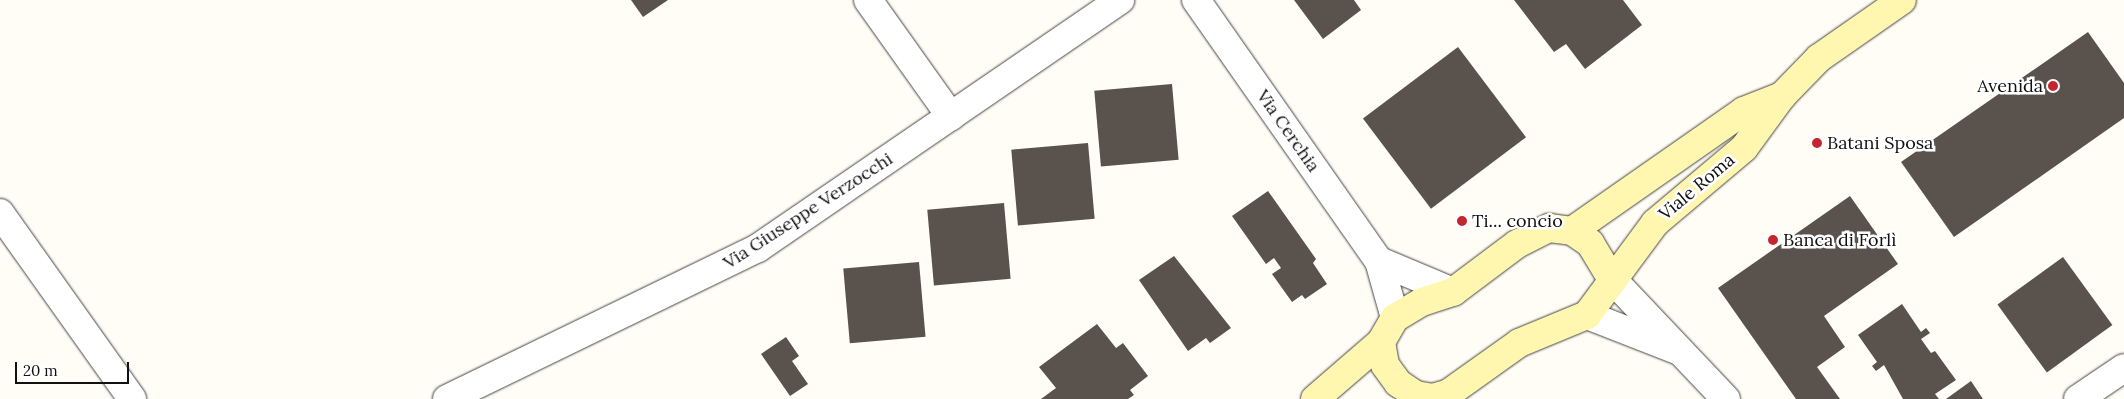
<!DOCTYPE html>
<meta charset="utf-8">
<style>
body{margin:0}
#map{position:relative;width:2124px;height:399px;overflow:hidden;background:#fffdf5;font-family:Lora,serif}
div>[style]{position:absolute}
.building>*{inset:0;background:#5a524d;transform-origin:0 0}
.roads{filter:drop-shadow(0 0 1px #444) drop-shadow(0 0 1px #444)}
.minor>*{height:28px;margin:-14px;padding:0 14px;transform-origin:14px;border-radius:14px;background:#fff}
.tertiary>*{height:28px;margin:-14px;padding:0 14px;transform-origin:14px;border-radius:14px;background:#fff}
.secondary>*{height:28px;margin:-14px;padding:0 14px;transform-origin:14px;border-radius:14px;background:#fff6b0}
.dots>*{width:14px;height:14px;translate:-50% -50%;box-sizing:border-box;border:2px solid #fff;border-radius:50%}
span{translate:-50% -50%;white-space:nowrap;text-align:center;line-height:1.15;-webkit-text-stroke:5px #fff;paint-order:stroke}
.poi-label{font-size:18px;color:#111}
.right{translate:-100% -50%;text-align:right}
.left{translate:0 -50%;text-align:left}
.street-label{font-size:18px;color:#111}
.scale{position:absolute;left:15px;top:362px;width:114px;height:22px;box-sizing:border-box;border:2px solid #111;border-top:0;padding-left:6px;font-size:15px;line-height:18px;white-space:nowrap;color:#111;-webkit-text-stroke:4px #fff;paint-order:stroke}
</style>
<div id="map">
<div class="building">
<i style="clip-path:polygon(631px 0,668px 0,643px 17px)"></i>
<i style="clip-path:polygon(1294px 0,1354px 0,1361px 10px,1323px 39px)"></i>
<i style="clip-path:polygon(1514px 0,1623px 0,1642px 25px,1585px 69px,1566px 44px,1554px 52px)"></i>
<i style="clip-path:polygon(2088px 32px,2124px 83px,2124px 118px,1954px 237px,1901px 162px)"></i>
<i style="left:1458px;top:47px;width:113px;height:119px;rotate:53deg"></i>
<i style="left:1172px;top:84px;width:76px;height:78px;rotate:85deg"></i>
<i style="left:1088px;top:143px;width:76px;height:77px;rotate:85deg"></i>
<i style="clip-path:polygon(1268px 191px,1316px 259px,1313px 263px,1327px 284px,1305px 299px,1302px 295px,1292px 302px,1272px 274px,1281px 268px,1274px 258px,1266px 264px,1232px 216px)"></i>
<i style="clip-path:polygon(1850px 196px,1898px 264px,1824px 316px,1845px 347px,1817px 367px,1840px 399px,1796px 399px,1718px 288px)"></i>
<i style="left:1004px;top:203px;width:76px;height:77px;rotate:85deg"></i>
<i style="clip-path:polygon(1174px 256px,1231px 328px,1210px 343px,1206px 338px,1188px 351px,1139px 280px)"></i>
<i style="left:2063px;top:257px;width:84px;height:81px;rotate:54deg"></i>
<i style="left:919px;top:262px;width:75px;height:76px;rotate:85deg"></i>
<i style="clip-path:polygon(1902px 304px,1921px 332px,1926px 328px,1930px 333px,1921px 339px,1931px 353px,1935px 351px,1956px 380px,1935px 394px,1939px 399px,1903px 399px,1884px 365px,1876px 371px,1872px 366px,1877px 362px,1858px 335px)"></i>
<i style="clip-path:polygon(1097px 324px,1116px 348px,1123px 343px,1148px 376px,1130px 390px,1134px 395px,1128px 399px,1041px 399px,1056px 388px,1039px 367px)"></i>
<i style="clip-path:polygon(786px 337px,799px 356px,792px 361px,808px 384px,790px 396px,761px 354px)"></i>
<i style="clip-path:polygon(1971px 381px,1983px 399px,1946px 399px)"></i>
</div>
<div class="roads">
<div class="minor">
<i style="left:868px;top:0;width:143px;rotate:54.6deg"></i>
<i style="left:0;top:213px;width:228px;rotate:54.6deg"></i>
<i style="left:1611px;top:278px;width:167px;rotate:46.5deg"></i>
<i style="left:1587px;top:315px;width:97px;rotate:21.3deg"></i>
<i style="left:447px;top:399px;width:346px;rotate:-25.9deg"></i>
<i style="left:758px;top:248px;width:439px;rotate:-34.4deg"></i>
<i style="left:2078px;top:399px;width:55px;rotate:-34deg"></i>
</div>
<div class="tertiary">
<i style="left:1196px;top:0;width:319px;rotate:55deg"></i>
<i style="left:1379px;top:261px;width:59px;rotate:74.3deg"></i>
<i style="left:1379px;top:261px;width:80px;rotate:22.7deg"></i>
</div>
<div class="secondary">
<i style="left:1572px;top:231px;width:210px;rotate:-34.9deg"></i>
<i style="left:1744px;top:111px;width:41px;rotate:-21.5deg"></i>
<i style="left:1381px;top:342px;width:23px;rotate:80deg"></i>
<i style="left:1385px;top:365px;width:22px;rotate:54deg"></i>
<i style="left:1398px;top:383px;width:22px;rotate:34deg"></i>
<i style="left:1416px;top:395px;width:17px;rotate:10deg"></i>
<i style="left:1433px;top:398px;width:17px;rotate:-17deg"></i>
<i style="left:1449px;top:393px;width:86px;rotate:-35.5deg"></i>
<i style="left:1519px;top:343px;width:74px;rotate:-22.4deg"></i>
<i style="left:1587px;top:315px;width:114px;rotate:-53.5deg"></i>
<i style="left:1655px;top:223px;width:116px;rotate:-40.1deg"></i>
<i style="left:1744px;top:148px;width:64px;rotate:-53.8deg"></i>
<i style="left:1782px;top:96px;width:53px;rotate:-45.8deg"></i>
<i style="left:1819px;top:58px;width:101px;rotate:-34.9deg"></i>
<i style="left:1315px;top:399px;width:87px;rotate:-40.8deg"></i>
<i style="left:1381px;top:342px;width:28px;rotate:-60deg"></i>
<i style="left:1395px;top:318px;width:31px;rotate:-31deg"></i>
<i style="left:1422px;top:302px;width:33px;rotate:-18deg"></i>
<i style="left:1453px;top:292px;width:80px;rotate:-36.9deg"></i>
<i style="left:1517px;top:244px;width:36px;rotate:-27deg"></i>
<i style="left:1549px;top:228px;width:23px;rotate:7deg"></i>
<i style="left:1572px;top:231px;width:22px;rotate:34deg"></i>
<i style="left:1590px;top:243px;width:41px;rotate:59deg"></i>
</div>
</div>
<div class="dots">
<i style="left:2053px;top:86px;background:#c4262e"></i>
<i style="left:1817px;top:143px;background:#c4262e"></i>
<i style="left:1462px;top:221px;background:#c4262e"></i>
<i style="left:1773px;top:240px;background:#c4262e"></i>
</div>
<div class="poi-label">
<span class="right" style="left:2043px;top:86px">Avenida</span>
<span class="left" style="left:1827px;top:143px">Batani Sposa</span>
<span class="left" style="left:1472px;top:221px">Ti... concio</span>
<span class="left" style="left:1783px;top:240px">Banca di Forlì</span>
</div>
<div class="street-label">
<span style="left:1288px;top:131px;rotate:55deg">Via Cerchia</span>
<span style="left:1697px;top:187px;rotate:-40deg">Viale Roma</span>
<span style="left:808px;top:211px;rotate:-33deg">Via Giuseppe Verzocchi</span>
</div>
<div class="scale">20 m</div>
</div>
